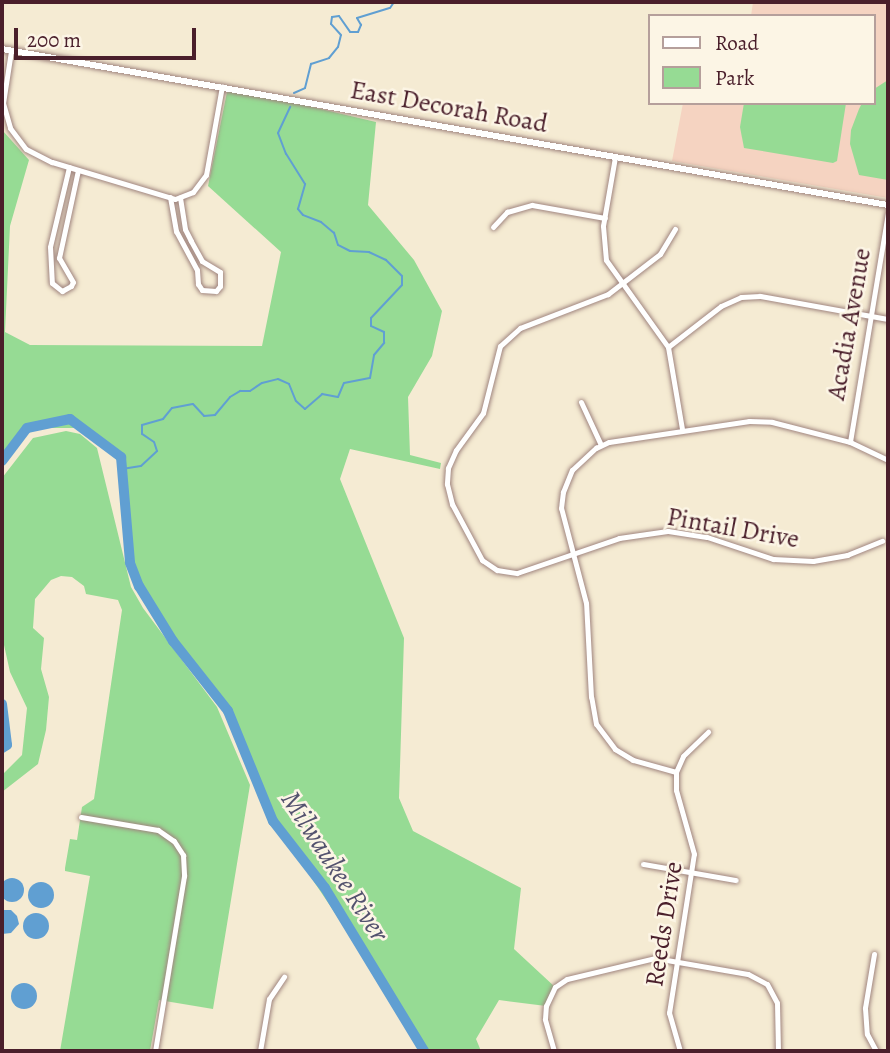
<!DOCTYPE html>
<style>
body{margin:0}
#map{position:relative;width:890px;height:1053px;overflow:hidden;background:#f5ebd3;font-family:Alegreya,serif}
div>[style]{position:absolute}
.built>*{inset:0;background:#f5d3c1}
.green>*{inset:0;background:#96db94}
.water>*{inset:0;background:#609fd2}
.round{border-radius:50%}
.stream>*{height:2px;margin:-1px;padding:0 1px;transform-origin:1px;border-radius:1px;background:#609fd2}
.river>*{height:10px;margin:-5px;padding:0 5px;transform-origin:5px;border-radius:5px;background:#609fd2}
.roads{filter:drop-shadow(0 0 2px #a0857f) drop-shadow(0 0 2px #a0857f)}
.minor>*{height:5px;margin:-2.5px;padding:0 2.5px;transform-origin:2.5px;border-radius:2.5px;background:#fff}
.tertiary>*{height:6px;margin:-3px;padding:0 3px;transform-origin:3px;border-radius:3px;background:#fff}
span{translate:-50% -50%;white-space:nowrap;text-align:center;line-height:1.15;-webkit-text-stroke:5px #fcf5e5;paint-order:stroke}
.street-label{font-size:26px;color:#4a1f2b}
.water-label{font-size:28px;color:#53526e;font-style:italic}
.frame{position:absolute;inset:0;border:4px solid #4a1f2b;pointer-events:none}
.legend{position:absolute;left:648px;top:14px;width:228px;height:91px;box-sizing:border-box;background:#fcf5e5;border:2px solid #b59f9b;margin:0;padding:9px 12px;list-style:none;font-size:21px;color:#4a1f2b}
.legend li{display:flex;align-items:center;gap:14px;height:35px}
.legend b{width:35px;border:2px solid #b59f9b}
.scale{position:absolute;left:14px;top:28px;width:182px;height:32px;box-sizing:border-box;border:4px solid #4a1f2b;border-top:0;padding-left:9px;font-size:21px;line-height:24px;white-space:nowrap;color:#4a1f2b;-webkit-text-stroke:5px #fcf5e5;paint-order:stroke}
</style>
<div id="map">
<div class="built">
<i style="clip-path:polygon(753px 2px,888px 2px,888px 198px,672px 161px,683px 103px,874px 103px,874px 16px,751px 16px)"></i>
</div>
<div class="green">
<i style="clip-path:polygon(888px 80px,888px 180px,859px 175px,850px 144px,851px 130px,859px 109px,862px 103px,874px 103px,874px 89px)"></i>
<i style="clip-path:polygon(228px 87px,376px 122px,368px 205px,414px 260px,442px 311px,432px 356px,408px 397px,410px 455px,441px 463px,440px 469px,350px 449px,340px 479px,404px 638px,399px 798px,413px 831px,521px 888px,514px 949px,555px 987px,546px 1006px,499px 1000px,476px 1039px,481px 1051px,423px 1051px,403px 1014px,273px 821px,228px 711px,173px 641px,139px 586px,130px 563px,121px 457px,76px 428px,27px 428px,2px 461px,3px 131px,29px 160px,10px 226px,5px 332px,30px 345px,262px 346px,281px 252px,208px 186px)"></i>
<i style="clip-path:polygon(744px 103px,846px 103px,837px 161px,833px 163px,744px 148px,740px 127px)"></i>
<i style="clip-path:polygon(66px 431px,80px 434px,97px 448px,131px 587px,143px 608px,217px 707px,250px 785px,213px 1009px,159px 1000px,150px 1051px,60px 1051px,90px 876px,65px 871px,65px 868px,70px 839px,77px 840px,82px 807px,94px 799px,122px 610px,118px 600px,86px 594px,84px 586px,72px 577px,61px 576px,51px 580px,35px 599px,33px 628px,44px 638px,41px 669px,49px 697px,46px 730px,38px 764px,2px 792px,2px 775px,22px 755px,27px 708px,10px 672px,2px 636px,2px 478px,33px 438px)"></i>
</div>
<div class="water">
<i class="round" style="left:0;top:878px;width:24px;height:24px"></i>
<i class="round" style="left:28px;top:882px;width:26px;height:26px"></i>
<i style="clip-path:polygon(2px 910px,11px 910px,17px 916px,19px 924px,11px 933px,2px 934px)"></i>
<i class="round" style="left:23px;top:913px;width:26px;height:26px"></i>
<i class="round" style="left:11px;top:983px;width:26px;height:26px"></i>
</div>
<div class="stream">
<i style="left:294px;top:93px;width:12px;rotate:-24deg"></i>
<i style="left:305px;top:88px;width:25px;rotate:-76deg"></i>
<i style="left:311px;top:64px;width:19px;rotate:-18deg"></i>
<i style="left:329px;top:58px;width:14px;rotate:-51deg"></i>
<i style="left:338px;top:47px;width:12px;rotate:-76deg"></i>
<i style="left:341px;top:35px;width:15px;rotate:-132deg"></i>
<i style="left:331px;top:24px;width:7px;rotate:-82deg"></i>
<i style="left:332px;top:17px;width:7px;rotate:-8deg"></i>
<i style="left:339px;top:16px;width:19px;rotate:55deg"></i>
<i style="left:350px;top:32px;width:8px"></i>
<i style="left:358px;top:32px;width:8px;rotate:-67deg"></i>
<i style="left:361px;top:25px;width:8px;rotate:-120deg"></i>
<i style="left:357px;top:18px;width:34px;rotate:-17deg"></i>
<i style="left:390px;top:8px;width:7px;rotate:-56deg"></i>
<i style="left:122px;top:469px;width:19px;rotate:-9deg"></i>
<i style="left:141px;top:466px;width:22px;rotate:-43deg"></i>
<i style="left:157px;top:451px;width:9px;rotate:-108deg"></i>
<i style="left:154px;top:442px;width:14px;rotate:-146deg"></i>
<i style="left:142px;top:434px;width:9px;rotate:-90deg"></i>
<i style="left:142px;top:425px;width:22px;rotate:-16deg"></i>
<i style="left:163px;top:419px;width:14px;rotate:-51deg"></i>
<i style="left:172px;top:408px;width:21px;rotate:-11deg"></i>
<i style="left:193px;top:404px;width:16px;rotate:47deg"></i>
<i style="left:204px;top:416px;width:11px;rotate:-5deg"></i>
<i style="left:215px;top:415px;width:23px;rotate:-50deg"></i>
<i style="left:230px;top:397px;width:12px;rotate:-31deg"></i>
<i style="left:240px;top:391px;width:10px"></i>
<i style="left:250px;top:391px;width:14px;rotate:-34deg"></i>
<i style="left:262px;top:383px;width:16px;rotate:-14deg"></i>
<i style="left:278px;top:379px;width:12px;rotate:24deg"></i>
<i style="left:289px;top:384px;width:18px;rotate:68deg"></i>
<i style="left:296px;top:401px;width:12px;rotate:42deg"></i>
<i style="left:305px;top:409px;width:23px;rotate:-41deg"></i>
<i style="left:322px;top:394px;width:16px;rotate:11deg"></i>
<i style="left:338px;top:397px;width:15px;rotate:-67deg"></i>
<i style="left:344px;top:383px;width:26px;rotate:-11deg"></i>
<i style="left:370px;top:378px;width:23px;rotate:-80deg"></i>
<i style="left:374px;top:355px;width:16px;rotate:-50deg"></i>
<i style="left:384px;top:343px;width:11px;rotate:-90deg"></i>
<i style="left:384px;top:332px;width:14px;rotate:-155deg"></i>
<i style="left:371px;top:326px;width:8px;rotate:-90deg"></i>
<i style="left:371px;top:318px;width:45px;rotate:-46.8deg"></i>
<i style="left:402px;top:285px;width:9px;rotate:-90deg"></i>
<i style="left:402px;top:276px;width:23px;rotate:-135deg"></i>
<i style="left:386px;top:260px;width:19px;rotate:-155deg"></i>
<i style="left:369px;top:252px;width:19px;rotate:-177deg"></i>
<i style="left:350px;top:251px;width:13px;rotate:-153deg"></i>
<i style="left:338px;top:245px;width:13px;rotate:-108deg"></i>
<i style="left:334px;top:233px;width:17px;rotate:-140deg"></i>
<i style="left:321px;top:222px;width:19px;rotate:-159deg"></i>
<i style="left:303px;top:215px;width:8px;rotate:-130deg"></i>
<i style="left:298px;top:209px;width:26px;rotate:-74deg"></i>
<i style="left:305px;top:184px;width:36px;rotate:-122deg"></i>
<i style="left:286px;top:154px;width:22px;rotate:-111deg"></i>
<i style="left:278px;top:133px;width:29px;rotate:-65deg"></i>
</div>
<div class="river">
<i style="left:2px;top:461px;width:41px;rotate:-52.9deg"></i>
<i style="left:27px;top:428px;width:44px;rotate:-11.8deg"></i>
<i style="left:70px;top:419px;width:64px;rotate:36.7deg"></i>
<i style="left:121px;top:457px;width:106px;rotate:85.1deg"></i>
<i style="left:130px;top:563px;width:25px;rotate:69deg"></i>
<i style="left:139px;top:586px;width:65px;rotate:58.3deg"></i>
<i style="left:173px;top:641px;width:89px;rotate:51.8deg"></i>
<i style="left:228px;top:711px;width:119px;rotate:67.8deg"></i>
<i style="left:273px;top:821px;width:85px;rotate:52.2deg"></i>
<i style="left:325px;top:888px;width:191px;rotate:58.7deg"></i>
<i style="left:2px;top:704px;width:41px;rotate:83deg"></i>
<i style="left:7px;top:745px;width:6px;rotate:149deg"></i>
</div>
<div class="roads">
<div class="minor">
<i style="left:11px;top:51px;width:53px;rotate:98.7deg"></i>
<i style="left:3px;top:103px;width:26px;rotate:74deg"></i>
<i style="left:10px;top:128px;width:26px;rotate:53deg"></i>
<i style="left:26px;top:149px;width:29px;rotate:27deg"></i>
<i style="left:52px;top:162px;width:128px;rotate:16.7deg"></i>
<i style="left:175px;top:199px;width:19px;rotate:-21deg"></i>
<i style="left:193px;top:192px;width:21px;rotate:-53deg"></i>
<i style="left:206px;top:175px;width:90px;rotate:-79.8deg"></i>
<i style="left:615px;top:157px;width:70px;rotate:99.9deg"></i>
<i style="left:603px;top:226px;width:34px;rotate:85deg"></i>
<i style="left:606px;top:260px;width:107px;rotate:54.5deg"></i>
<i style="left:668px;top:347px;width:83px;rotate:80.3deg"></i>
<i style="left:69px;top:167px;width:82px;rotate:103.4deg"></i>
<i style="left:50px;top:247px;width:36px;rotate:87deg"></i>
<i style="left:52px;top:283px;width:13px;rotate:39deg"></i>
<i style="left:62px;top:291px;width:10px;rotate:-29deg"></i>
<i style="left:71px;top:286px;width:4px;rotate:-63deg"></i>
<i style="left:73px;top:282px;width:28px;rotate:-120deg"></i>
<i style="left:59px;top:258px;width:90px;rotate:-77.8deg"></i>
<i style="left:170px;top:197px;width:35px;rotate:80deg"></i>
<i style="left:176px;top:231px;width:44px;rotate:61.7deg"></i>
<i style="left:197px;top:270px;width:14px;rotate:86deg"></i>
<i style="left:198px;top:284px;width:7px;rotate:56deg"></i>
<i style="left:202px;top:290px;width:14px;rotate:4deg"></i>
<i style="left:216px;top:291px;width:6px;rotate:-51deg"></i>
<i style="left:220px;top:286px;width:14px;rotate:-90deg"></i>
<i style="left:220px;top:272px;width:21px;rotate:-149deg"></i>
<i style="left:202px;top:261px;width:23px;rotate:-119deg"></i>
<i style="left:191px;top:241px;width:13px;rotate:-117deg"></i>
<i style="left:185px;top:229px;width:32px;rotate:-99deg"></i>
<i style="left:493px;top:227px;width:21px;rotate:-47deg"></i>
<i style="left:507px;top:212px;width:26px;rotate:-16deg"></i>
<i style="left:532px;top:205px;width:74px;rotate:10.1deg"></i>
<i style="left:675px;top:229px;width:29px;rotate:121deg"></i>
<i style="left:660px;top:254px;width:66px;rotate:142.4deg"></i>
<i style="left:608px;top:294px;width:94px;rotate:158.9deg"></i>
<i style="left:520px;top:328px;width:27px;rotate:138deg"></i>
<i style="left:500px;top:346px;width:69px;rotate:104.2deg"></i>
<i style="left:483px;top:413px;width:46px;rotate:126.1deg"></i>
<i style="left:456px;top:450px;width:20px;rotate:114deg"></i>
<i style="left:448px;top:468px;width:16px;rotate:94deg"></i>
<i style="left:447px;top:484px;width:21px;rotate:76deg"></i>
<i style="left:452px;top:504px;width:64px;rotate:61.8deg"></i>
<i style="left:482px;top:560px;width:18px;rotate:34deg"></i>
<i style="left:497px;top:570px;width:20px;rotate:9deg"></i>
<i style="left:517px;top:573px;width:108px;rotate:-18.9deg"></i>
<i style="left:619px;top:538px;width:49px;rotate:-8.1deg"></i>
<i style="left:668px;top:531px;width:39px;rotate:9deg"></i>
<i style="left:707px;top:537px;width:70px;rotate:18.4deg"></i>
<i style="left:773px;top:559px;width:40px;rotate:2.9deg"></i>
<i style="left:813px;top:561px;width:35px;rotate:-10deg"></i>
<i style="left:847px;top:555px;width:38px;rotate:-22deg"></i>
<i style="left:668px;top:347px;width:67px;rotate:-37.7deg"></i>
<i style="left:721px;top:306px;width:22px;rotate:-24deg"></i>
<i style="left:741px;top:297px;width:19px;rotate:-3deg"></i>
<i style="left:760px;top:296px;width:130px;rotate:10.2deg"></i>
<i style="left:581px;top:402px;width:47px;rotate:65.1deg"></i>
<i style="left:850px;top:442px;width:233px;rotate:-80.6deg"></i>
<i style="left:676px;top:772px;width:45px;rotate:-164.4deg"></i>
<i style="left:633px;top:760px;width:21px;rotate:-149deg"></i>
<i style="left:615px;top:749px;width:31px;rotate:-127deg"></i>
<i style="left:596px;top:724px;width:27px;rotate:-100deg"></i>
<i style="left:591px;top:697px;width:94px;rotate:-93deg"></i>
<i style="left:586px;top:603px;width:98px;rotate:-104.7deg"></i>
<i style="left:561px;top:508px;width:16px;rotate:-83deg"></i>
<i style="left:563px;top:492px;width:24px;rotate:-68deg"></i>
<i style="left:572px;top:470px;width:33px;rotate:-43deg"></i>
<i style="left:596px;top:448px;width:14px;rotate:-25deg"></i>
<i style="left:609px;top:442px;width:142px;rotate:-8.5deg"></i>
<i style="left:749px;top:421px;width:23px;rotate:2deg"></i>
<i style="left:772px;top:422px;width:81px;rotate:14.4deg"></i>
<i style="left:850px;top:442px;width:42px;rotate:25.3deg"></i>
<i style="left:81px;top:817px;width:78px;rotate:9.6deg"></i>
<i style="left:158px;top:830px;width:19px;rotate:35deg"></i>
<i style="left:174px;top:841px;width:17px;rotate:57deg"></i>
<i style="left:183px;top:855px;width:21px;rotate:87deg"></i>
<i style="left:184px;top:876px;width:177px;rotate:99.4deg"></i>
<i style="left:643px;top:864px;width:94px;rotate:9.8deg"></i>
<i style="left:874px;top:954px;width:55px;rotate:99.5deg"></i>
<i style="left:865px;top:1008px;width:26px;rotate:86deg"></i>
<i style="left:867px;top:1034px;width:19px;rotate:62deg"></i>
<i style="left:260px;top:1051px;width:53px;rotate:-80.2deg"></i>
<i style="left:269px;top:999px;width:27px;rotate:-56deg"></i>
<i style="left:554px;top:1051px;width:33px;rotate:-106deg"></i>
<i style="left:545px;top:1019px;width:13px;rotate:-86deg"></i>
<i style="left:546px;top:1006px;width:21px;rotate:-65deg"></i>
<i style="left:555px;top:987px;width:14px;rotate:-34deg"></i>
<i style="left:567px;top:979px;width:90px;rotate:-13.4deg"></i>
<i style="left:655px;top:958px;width:94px;rotate:9.8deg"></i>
<i style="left:748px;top:974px;width:21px;rotate:28deg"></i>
<i style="left:767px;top:984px;width:21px;rotate:62deg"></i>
<i style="left:777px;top:1003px;width:48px;rotate:88.8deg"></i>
<i style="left:680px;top:1051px;width:40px;rotate:-106deg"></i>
<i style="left:669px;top:1013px;width:161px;rotate:-81.1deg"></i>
<i style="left:694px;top:854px;width:66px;rotate:-105.7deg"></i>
<i style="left:676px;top:790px;width:18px;rotate:-90deg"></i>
<i style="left:676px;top:772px;width:17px;rotate:-66deg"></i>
<i style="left:683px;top:756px;width:35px;rotate:-44deg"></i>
</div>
<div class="tertiary">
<i style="left:2px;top:49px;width:900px;rotate:9.99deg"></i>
</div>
</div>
<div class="street-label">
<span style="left:449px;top:107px;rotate:10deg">East Decorah Road</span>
<span style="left:849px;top:324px;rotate:-80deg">Acadia Avenue</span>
<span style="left:733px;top:528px;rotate:10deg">Pintail Drive</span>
<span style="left:664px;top:924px;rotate:-81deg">Reeds Drive</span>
</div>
<div class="water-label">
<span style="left:335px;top:866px;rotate:57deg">Milwaukee River</span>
</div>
<div class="frame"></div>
<ul class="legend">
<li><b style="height:9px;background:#fff"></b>Road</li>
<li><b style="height:19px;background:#96db94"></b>Park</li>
</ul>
<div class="scale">200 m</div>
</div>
